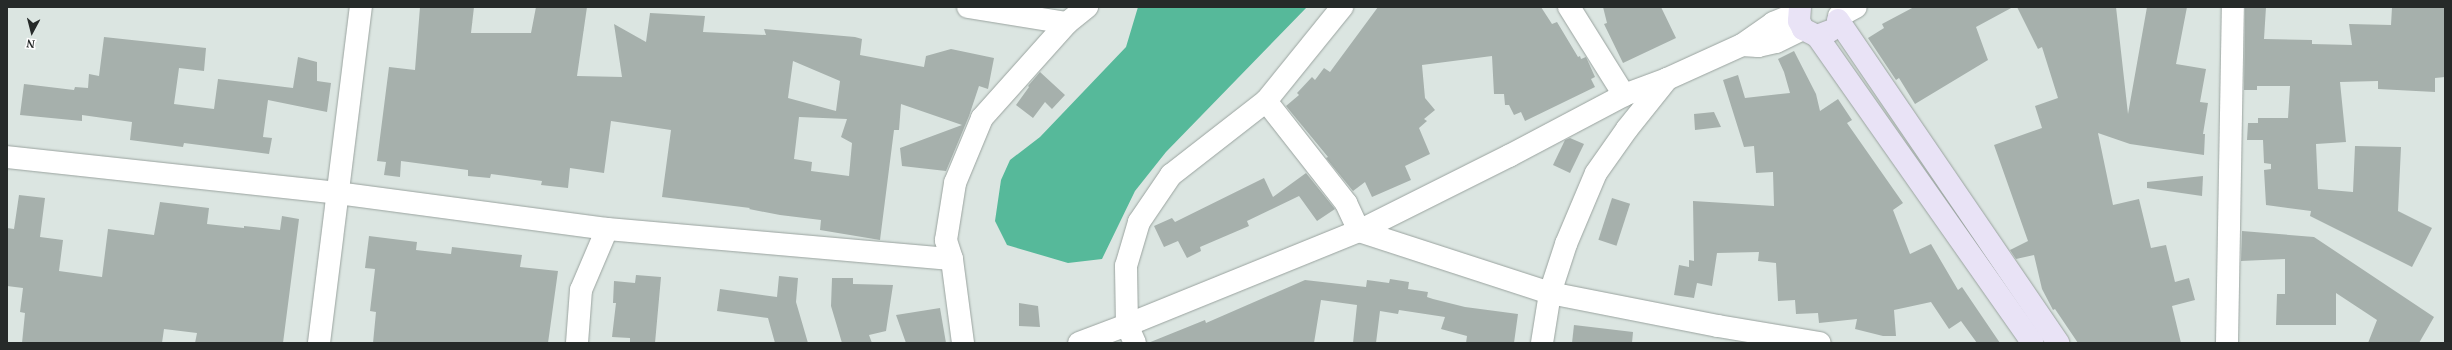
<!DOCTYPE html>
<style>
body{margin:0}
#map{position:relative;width:2452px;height:350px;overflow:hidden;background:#dbe5e1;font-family:"PT Serif",serif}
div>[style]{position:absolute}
.water>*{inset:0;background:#56b99a}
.building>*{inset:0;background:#a6b0ac;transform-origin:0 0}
.roads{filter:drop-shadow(0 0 1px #9aa39f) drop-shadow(0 0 1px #9aa39f)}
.minor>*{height:22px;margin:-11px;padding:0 11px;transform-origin:11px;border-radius:11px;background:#fff}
.tertiary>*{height:22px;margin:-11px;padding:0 11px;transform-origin:11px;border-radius:11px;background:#fff}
.secondary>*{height:22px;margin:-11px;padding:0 11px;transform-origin:11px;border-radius:11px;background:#e9e3f6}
span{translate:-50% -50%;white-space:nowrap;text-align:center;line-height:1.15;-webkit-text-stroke:3px #fff;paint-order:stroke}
.frame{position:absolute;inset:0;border:8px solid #262a29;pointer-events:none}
.north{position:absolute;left:12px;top:12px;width:40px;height:40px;-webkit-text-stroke:3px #fff;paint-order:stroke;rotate:187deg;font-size:11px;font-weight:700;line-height:16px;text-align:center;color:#262a29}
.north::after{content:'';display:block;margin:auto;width:14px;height:18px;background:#262a29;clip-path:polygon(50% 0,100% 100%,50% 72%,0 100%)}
</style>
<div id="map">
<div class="water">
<i style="clip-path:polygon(1138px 7px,1307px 7px,1166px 152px,1135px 191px,1102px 259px,1068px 263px,1007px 245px,995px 221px,1001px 180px,1010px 160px,1040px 137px,1126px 47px)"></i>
</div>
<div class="building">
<i style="clip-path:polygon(evenodd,420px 7px,474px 7px,471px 33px,531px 33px,536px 7px,587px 7px,577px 76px,622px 77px,614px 24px,646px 42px,650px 13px,705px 16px,703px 32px,766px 35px,764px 29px,855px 37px,862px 39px,860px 55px,924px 67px,926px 56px,951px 49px,994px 58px,988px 89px,979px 86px,969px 116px,946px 171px,902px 166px,900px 148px,962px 125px,901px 104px,899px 130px,894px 130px,880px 240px,820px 230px,821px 220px,780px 215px,749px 209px,750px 208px,662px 197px,671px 130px,611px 121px,604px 173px,570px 168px,568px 188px,541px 185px,542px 181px,491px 174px,490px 178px,468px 176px,468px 170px,401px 161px,400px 177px,384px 175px,386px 162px,377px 161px,389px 67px,415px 70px,420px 7px,793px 61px,840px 81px,836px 111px,788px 98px,793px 61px,420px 7px,799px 117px,847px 119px,841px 137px,852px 143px,849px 176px,811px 171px,812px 162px,794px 159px,799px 117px)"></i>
<i style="clip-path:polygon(1378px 7px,1541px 7px,1552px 24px,1557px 22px,1578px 57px,1580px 56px,1581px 59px,1586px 57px,1595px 77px,1591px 79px,1595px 87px,1525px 121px,1521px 112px,1514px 115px,1509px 105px,1505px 105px,1504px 94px,1494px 94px,1492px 56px,1422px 65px,1425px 98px,1435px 110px,1424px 119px,1427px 121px,1419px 128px,1430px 154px,1405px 166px,1411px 180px,1372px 197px,1365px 182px,1353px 191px,1326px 158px,1328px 157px,1286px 106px,1299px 95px,1297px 93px,1312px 77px,1315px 80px,1324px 68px,1330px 72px)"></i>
<i style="clip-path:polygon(1603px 7px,1661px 7px,1676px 38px,1623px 63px,1604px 24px,1607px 23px)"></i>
<i style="clip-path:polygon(1914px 7px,2013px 7px,1976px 27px,1988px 60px,1915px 104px,1899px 78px,1896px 80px,1868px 38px,1884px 28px,1882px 24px)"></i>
<i style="clip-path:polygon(2017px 7px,2116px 7px,2128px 114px,2147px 7px,2187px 7px,2176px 64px,2206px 69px,2200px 102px,2208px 103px,2203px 134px,2205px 134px,2204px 155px,2130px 144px,2098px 133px,2113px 205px,2139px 199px,2151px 248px,2166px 245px,2175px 282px,2189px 278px,2195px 300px,2172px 306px,2181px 343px,2078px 343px,2055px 309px,2053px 310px,2042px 289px,2034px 255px,2016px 259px,2010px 250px,2028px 241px,1994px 145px,2042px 128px,2035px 106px,2058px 98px,2042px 47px,2038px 49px)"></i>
<i style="clip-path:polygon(2245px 7px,2266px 7px,2264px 39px,2312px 40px,2312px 44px,2352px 45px,2349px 24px,2391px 25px,2392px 7px,2445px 7px,2445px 77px,2435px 78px,2435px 92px,2378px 89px,2378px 81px,2340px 82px,2346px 142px,2316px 144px,2318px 189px,2353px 192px,2355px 146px,2401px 147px,2398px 211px,2432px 228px,2412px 267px,2310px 216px,2311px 211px,2266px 205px,2264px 170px,2271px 169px,2271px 164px,2264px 163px,2263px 140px,2247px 140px,2248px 123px,2258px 123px,2258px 118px,2288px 118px,2290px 86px,2257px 86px,2257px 90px,2244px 90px)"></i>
<i style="clip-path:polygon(104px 37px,206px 48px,204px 71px,179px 68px,174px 104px,214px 109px,218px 79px,293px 88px,298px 57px,317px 62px,317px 81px,331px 83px,327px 112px,268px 100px,263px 137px,272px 138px,269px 154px,184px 143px,183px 147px,130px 140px,132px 122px,82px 115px,82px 121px,20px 115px,24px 84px,74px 90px,75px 87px,88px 88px,89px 74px,99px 76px)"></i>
<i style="clip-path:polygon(1794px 51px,1816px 94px,1820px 111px,1838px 99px,1852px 120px,1847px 123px,1903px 203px,1893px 210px,1910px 254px,1931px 244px,1958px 290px,1962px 287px,2000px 343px,1977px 343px,1961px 321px,1949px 329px,1931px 302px,1894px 310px,1896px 336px,1883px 336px,1855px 329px,1857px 319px,1819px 323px,1818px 313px,1796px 314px,1795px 300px,1778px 301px,1776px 263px,1758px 261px,1759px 252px,1717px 253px,1712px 286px,1697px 283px,1694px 298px,1674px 295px,1679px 265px,1689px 267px,1689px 260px,1694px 261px,1693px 201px,1774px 206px,1773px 172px,1756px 173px,1754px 146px,1744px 147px,1723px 80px,1738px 75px,1745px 98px,1790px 93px,1784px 72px,1778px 59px)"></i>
<i style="clip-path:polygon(1040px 72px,1065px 95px,1052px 109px,1045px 102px,1033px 118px,1016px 105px,1029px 87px,1028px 86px)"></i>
<i style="clip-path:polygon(1714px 112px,1721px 127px,1695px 130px,1694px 114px)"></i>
<i style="clip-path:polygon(1570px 138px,1584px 144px,1570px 173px,1553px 165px,1565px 140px)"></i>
<i style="clip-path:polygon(1306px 173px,1335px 209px,1317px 221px,1299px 196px,1247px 221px,1249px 226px,1200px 247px,1201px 251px,1187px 258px,1178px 241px,1164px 247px,1154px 226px,1172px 218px,1175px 222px,1264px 178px,1273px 197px)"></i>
<i style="clip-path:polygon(2203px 176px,2202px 196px,2147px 188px,2147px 182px)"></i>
<i style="clip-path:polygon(19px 195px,45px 198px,40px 237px,63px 240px,59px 271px,102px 277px,108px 229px,154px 235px,160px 202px,209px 208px,207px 224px,244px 228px,244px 226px,280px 230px,282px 216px,299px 219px,283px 343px,195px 343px,197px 333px,164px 329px,162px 343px,22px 343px,25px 313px,20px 312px,23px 288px,7px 286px,7px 228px,14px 229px)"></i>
<i style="left:1612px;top:198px;width:19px;height:44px;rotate:18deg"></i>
<i style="clip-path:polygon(2242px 231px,2314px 237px,2434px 317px,2419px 343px,2368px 343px,2377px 320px,2336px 293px,2336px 325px,2276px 325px,2277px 294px,2285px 294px,2285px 259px,2241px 261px)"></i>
<i style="clip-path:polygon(369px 236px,417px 242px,416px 250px,451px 254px,452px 247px,522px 255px,520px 267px,558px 271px,548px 343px,373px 343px,376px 312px,370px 311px,375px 269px,365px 268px)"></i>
<i style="clip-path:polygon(636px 275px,661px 277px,655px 343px,630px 343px,630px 338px,612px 337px,616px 303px,613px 303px,614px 281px,635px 283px)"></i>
<i style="clip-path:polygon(779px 276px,798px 278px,796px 302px,808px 343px,775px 343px,768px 318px,717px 311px,720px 289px,777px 297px)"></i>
<i style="clip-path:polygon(832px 278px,853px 278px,853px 284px,893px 285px,886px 331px,869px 335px,872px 343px,842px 343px,831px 306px)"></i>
<i style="clip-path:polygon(1390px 279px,1409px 282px,1408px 289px,1428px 292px,1427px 297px,1433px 299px,1465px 307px,1518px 314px,1514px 343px,1466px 343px,1467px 336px,1441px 329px,1445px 317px,1399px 310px,1398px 314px,1380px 311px,1376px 343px,1353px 343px,1357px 305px,1321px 300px,1314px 343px,1148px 343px,1205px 320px,1206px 323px,1305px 280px,1366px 287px,1367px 280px,1389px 283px)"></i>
<i style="clip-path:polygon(1019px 303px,1038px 306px,1040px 327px,1019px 326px)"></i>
<i style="clip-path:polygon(940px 308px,946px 343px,906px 343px,896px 315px)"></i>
<i style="clip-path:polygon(1574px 325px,1633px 332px,1632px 343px,1572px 343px)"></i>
</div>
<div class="roads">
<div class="minor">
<i style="left:968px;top:7px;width:100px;rotate:9.2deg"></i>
<i style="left:1569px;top:7px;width:104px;rotate:58deg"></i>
<i style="left:1266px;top:101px;width:130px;rotate:51.9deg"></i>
<i style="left:1346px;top:203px;width:31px;rotate:65deg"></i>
<i style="left:1359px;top:231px;width:201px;rotate:18deg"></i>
<i style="left:1550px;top:293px;width:171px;rotate:11.1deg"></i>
<i style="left:1718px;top:326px;width:103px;rotate:9.5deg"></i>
<i style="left:7px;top:157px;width:333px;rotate:6.2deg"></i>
<i style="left:338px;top:193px;width:271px;rotate:7.6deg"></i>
<i style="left:607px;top:229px;width:346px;rotate:5deg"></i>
<i style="left:577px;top:343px;width:53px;rotate:-85.7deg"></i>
<i style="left:581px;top:290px;width:66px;rotate:-66.9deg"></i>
<i style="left:963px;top:343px;width:85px;rotate:-97.5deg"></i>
<i style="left:952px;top:259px;width:20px;rotate:-108deg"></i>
<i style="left:946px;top:240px;width:58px;rotate:-81deg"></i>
<i style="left:955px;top:183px;width:70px;rotate:-67.4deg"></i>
<i style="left:982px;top:118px;width:127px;rotate:-48.2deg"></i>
<i style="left:1067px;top:23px;width:26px;rotate:-39deg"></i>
<i style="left:1079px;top:343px;width:51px;rotate:-20.6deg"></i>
<i style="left:1127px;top:325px;width:250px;rotate:-22.1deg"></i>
<i style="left:1359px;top:231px;width:168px;rotate:-26.6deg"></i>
<i style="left:1509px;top:156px;width:130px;rotate:-27.9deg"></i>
<i style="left:1624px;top:95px;width:46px;rotate:-20.4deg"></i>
<i style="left:1135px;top:343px;width:20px;rotate:-114deg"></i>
<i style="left:1127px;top:325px;width:59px;rotate:-91deg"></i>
<i style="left:1126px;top:266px;width:46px;rotate:-73.5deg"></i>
<i style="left:1139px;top:222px;width:57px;rotate:-55.8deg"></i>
<i style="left:1171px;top:175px;width:120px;rotate:-37.9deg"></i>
<i style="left:1266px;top:101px;width:121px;rotate:-51deg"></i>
<i style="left:2227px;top:343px;width:336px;rotate:-89deg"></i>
</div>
<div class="tertiary">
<i style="left:1839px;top:16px;width:19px;rotate:-28deg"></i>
<i style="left:1742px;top:45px;width:16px;rotate:4deg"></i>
<i style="left:1758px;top:46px;width:18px;rotate:-13deg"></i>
<i style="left:1776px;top:42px;width:30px;rotate:-26deg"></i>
<i style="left:319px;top:343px;width:339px;rotate:-82.9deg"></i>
<i style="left:1542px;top:343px;width:51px;rotate:-80.9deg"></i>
<i style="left:1550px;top:293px;width:52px;rotate:-71.9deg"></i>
<i style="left:1566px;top:244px;width:77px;rotate:-67.1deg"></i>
<i style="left:1596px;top:173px;width:54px;rotate:-54.8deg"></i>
<i style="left:1627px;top:129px;width:64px;rotate:-51.3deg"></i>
<i style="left:1667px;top:79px;width:82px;rotate:-24.4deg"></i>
<i style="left:1742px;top:45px;width:38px;rotate:-35deg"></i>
<i style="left:1773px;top:23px;width:27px;rotate:-22deg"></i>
</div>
<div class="secondary">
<i style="left:1800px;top:7px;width:14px;rotate:94deg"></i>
<i style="left:1799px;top:21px;width:9px;rotate:63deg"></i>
<i style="left:1803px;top:29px;width:16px;rotate:27deg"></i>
<i style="left:1817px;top:36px;width:14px;rotate:-21deg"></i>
<i style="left:1838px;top:20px;width:391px;rotate:55.7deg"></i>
<i style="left:1817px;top:36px;width:375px;rotate:54.9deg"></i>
</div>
</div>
<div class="frame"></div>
<div class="north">N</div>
</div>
